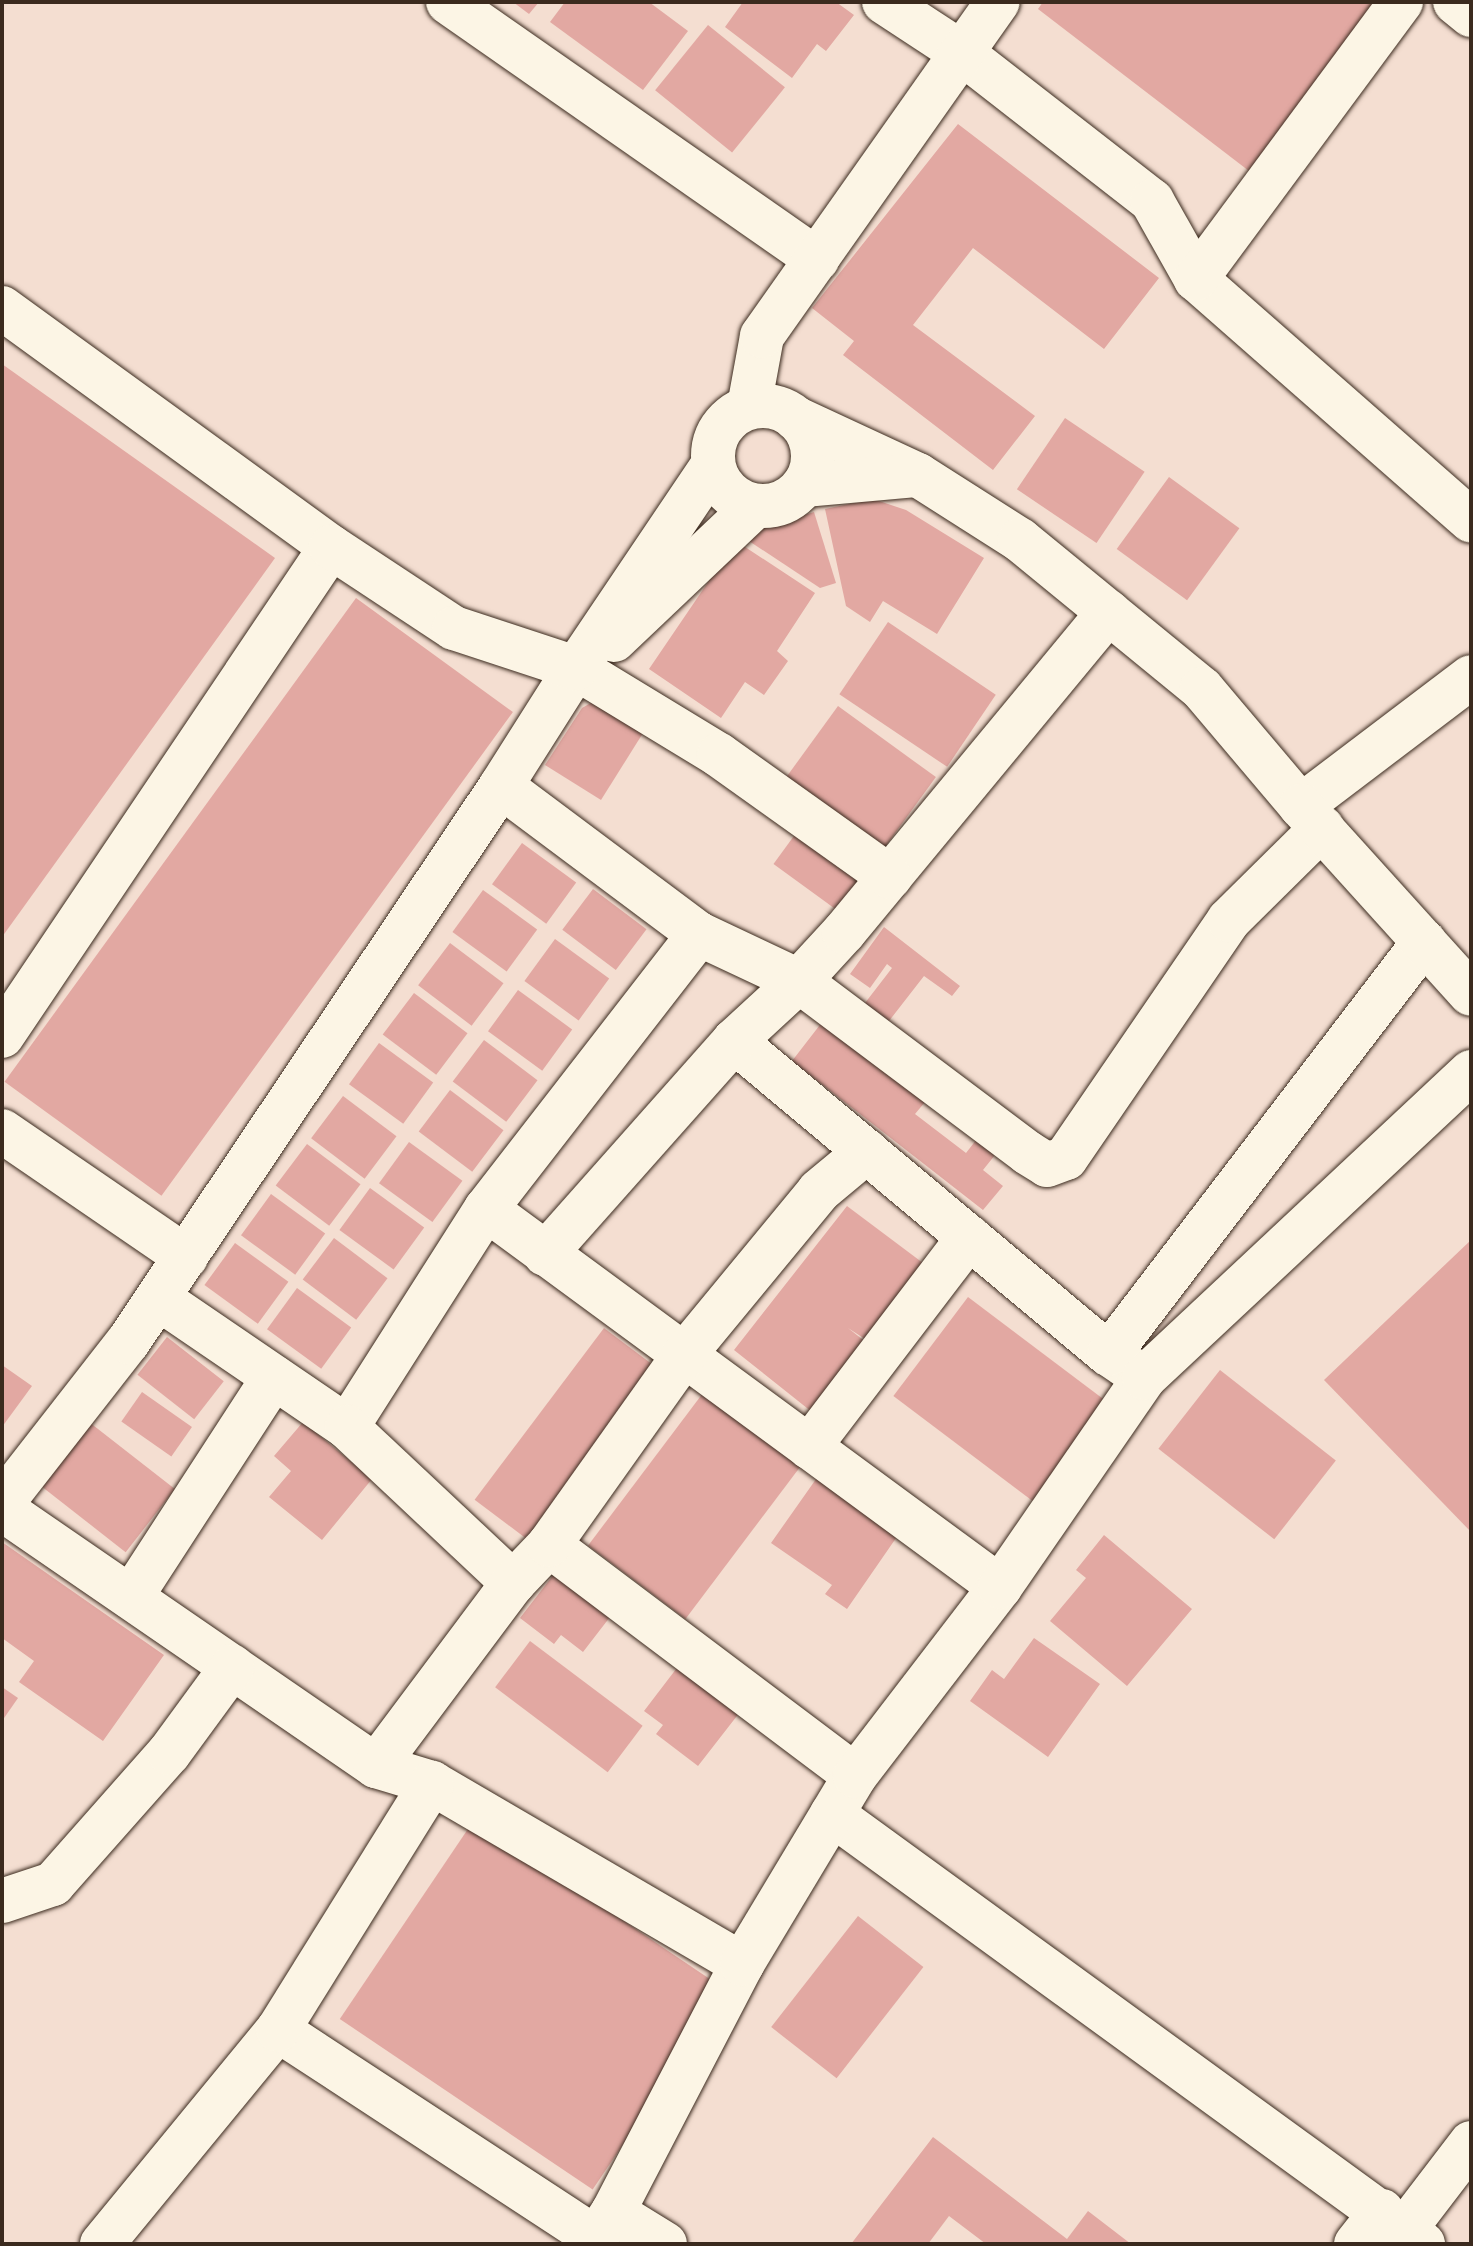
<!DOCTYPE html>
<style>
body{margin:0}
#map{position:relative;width:1473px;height:2246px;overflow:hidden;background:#f4ded1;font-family:Itim,sans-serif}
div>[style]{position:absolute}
.building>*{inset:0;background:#e2a8a2;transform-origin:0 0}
.roads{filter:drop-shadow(0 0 2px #3b2a1e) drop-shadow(0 0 2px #3b2a1e)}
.minor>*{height:44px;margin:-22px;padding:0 22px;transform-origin:22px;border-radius:22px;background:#fcf5e5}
.major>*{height:44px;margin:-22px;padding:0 22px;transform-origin:22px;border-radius:22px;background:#fcf5e5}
.major>.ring{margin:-22px;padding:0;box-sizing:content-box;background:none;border:44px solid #fcf5e5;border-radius:50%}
span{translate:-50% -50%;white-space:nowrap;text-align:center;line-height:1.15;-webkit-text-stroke:6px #fcf5e5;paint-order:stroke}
.frame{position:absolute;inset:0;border:4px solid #3b2a1e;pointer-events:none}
</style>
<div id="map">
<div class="building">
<i style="clip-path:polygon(513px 2px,539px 2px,529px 14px)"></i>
<i style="clip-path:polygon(565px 2px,649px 2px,688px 31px,643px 90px,550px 22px)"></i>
<i style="clip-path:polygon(743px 2px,836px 2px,854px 15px,826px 51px,817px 44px,792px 78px,725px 27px)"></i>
<i style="clip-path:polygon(1043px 2px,1379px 2px,1249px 171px,1038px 9px)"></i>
<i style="left:708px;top:25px;width:99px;height:84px;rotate:39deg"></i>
<i style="clip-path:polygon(958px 124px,1159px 278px,1104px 349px,973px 248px,913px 325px,1035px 416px,993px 470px,843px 355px,854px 341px,812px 308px)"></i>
<i style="clip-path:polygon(2px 364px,275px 558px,2px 937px)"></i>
<i style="left:1065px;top:418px;width:96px;height:86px;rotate:34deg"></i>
<i style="left:1169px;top:477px;width:87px;height:89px;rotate:36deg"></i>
<i style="clip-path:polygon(873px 499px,906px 510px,984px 558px,937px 634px,883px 601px,870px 622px,846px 606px,825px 509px)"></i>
<i style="clip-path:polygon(814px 512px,836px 583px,820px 588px,740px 535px)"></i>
<i style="clip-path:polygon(736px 541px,815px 593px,777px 651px,788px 661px,764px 695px,745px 682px,721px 718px,649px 669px)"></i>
<i style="left:356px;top:598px;width:194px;height:598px;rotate:36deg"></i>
<i style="left:888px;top:622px;width:130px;height:87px;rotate:34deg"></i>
<i style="clip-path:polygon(624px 684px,660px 706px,601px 800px,545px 765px,582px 708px)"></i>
<i style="left:838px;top:706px;width:121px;height:89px;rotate:36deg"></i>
<i style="left:807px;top:818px;width:79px;height:57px;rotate:36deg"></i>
<i style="left:522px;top:843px;width:67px;height:51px;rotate:36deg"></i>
<i style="left:593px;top:889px;width:67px;height:51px;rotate:37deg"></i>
<i style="left:483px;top:890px;width:67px;height:52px;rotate:36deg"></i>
<i style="clip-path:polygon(884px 927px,960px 986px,952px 996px,924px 976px,889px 1021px,865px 1003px,892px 968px,887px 964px,870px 988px,850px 974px)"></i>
<i style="left:555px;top:939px;width:67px;height:52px;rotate:36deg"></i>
<i style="left:450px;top:943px;width:67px;height:53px;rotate:37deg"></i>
<i style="left:518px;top:990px;width:67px;height:51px;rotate:36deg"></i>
<i style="left:414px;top:993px;width:67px;height:52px;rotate:37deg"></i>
<i style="clip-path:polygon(833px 1008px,930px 1096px,915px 1114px,966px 1153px,980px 1135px,999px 1150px,983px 1170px,1003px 1186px,983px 1210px,792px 1061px)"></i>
<i style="left:484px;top:1040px;width:67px;height:52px;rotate:37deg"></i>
<i style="left:379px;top:1043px;width:67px;height:51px;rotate:36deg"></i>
<i style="left:450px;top:1090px;width:67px;height:52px;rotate:37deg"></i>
<i style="left:343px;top:1096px;width:67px;height:53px;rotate:37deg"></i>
<i style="left:409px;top:1142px;width:66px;height:51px;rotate:36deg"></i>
<i style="left:307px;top:1144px;width:67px;height:52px;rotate:37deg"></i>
<i style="left:370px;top:1188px;width:67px;height:52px;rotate:36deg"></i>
<i style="left:271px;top:1194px;width:67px;height:51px;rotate:36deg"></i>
<i style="clip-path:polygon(847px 1206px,923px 1263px,865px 1339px,848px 1328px,872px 1347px,817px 1416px,734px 1350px)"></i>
<i style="left:334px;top:1238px;width:67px;height:52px;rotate:37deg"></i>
<i style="clip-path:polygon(1471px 1240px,1471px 1532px,1324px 1380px)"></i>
<i style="left:235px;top:1243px;width:66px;height:52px;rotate:36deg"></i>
<i style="left:297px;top:1288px;width:67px;height:51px;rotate:36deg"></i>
<i style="left:968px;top:1297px;width:186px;height:124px;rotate:37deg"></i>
<i style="left:604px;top:1328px;width:79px;height:215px;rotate:37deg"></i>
<i style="left:167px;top:1337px;width:72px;height:48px;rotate:38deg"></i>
<i style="clip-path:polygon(2px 1365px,32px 1386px,2px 1427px)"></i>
<i style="left:1220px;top:1370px;width:147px;height:100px;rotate:38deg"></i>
<i style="left:142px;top:1392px;width:61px;height:36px;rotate:35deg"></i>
<i style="left:703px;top:1393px;width:122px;height:191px;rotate:37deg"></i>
<i style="left:89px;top:1422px;width:109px;height:80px;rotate:38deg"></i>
<i style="clip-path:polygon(303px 1422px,372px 1479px,322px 1540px,269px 1497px,291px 1471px,274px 1456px)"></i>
<i style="clip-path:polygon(821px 1472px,903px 1528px,847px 1609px,825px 1594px,832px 1585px,771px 1543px)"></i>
<i style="clip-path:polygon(1104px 1535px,1192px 1609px,1127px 1686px,1050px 1621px,1086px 1578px,1076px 1570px)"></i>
<i style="clip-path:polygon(2px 1542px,164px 1655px,103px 1741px,19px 1682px,34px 1661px,2px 1638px)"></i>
<i style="clip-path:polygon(554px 1574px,610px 1617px,583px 1652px,561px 1635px,554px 1644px,520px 1618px)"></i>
<i style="clip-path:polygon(1034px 1638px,1100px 1684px,1048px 1757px,970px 1701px,992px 1670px,1004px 1679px)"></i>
<i style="left:530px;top:1641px;width:141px;height:58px;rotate:37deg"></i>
<i style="clip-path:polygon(686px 1656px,747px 1703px,698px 1766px,656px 1734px,663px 1725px,644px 1711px)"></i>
<i style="clip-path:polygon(2px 1687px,18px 1698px,2px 1721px)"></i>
<i style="left:474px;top:1820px;width:305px;height:240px;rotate:34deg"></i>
<i style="left:858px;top:1916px;width:83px;height:141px;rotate:38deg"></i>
<i style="clip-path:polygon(933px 2137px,1067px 2239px,1088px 2211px,1131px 2244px,986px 2244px,949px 2216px,928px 2244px,851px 2244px)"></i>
</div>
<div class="roads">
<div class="minor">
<i style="left:448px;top:2px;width:450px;rotate:34.9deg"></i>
<i style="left:884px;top:2px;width:93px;rotate:33.2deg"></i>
<i style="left:962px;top:53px;width:241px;rotate:37.9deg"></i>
<i style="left:1152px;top:201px;width:90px;rotate:60.6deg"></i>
<i style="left:1196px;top:279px;width:366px;rotate:41.3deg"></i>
<i style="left:1455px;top:2px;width:21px;rotate:39deg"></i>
<i style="left:1196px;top:279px;width:345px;rotate:-53.5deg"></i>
<i style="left:749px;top:407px;width:72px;rotate:-79.6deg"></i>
<i style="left:762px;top:336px;width:409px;rotate:-54.8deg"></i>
<i style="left:501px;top:786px;width:247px;rotate:36.8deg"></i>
<i style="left:699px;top:934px;width:110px;rotate:25.2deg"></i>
<i style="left:799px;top:981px;width:67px;rotate:-47.4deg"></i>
<i style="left:844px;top:932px;width:415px;rotate:-50.4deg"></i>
<i style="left:1301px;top:806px;width:213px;rotate:-37.2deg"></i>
<i style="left:2px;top:1036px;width:589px;rotate:-56.07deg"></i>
<i style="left:734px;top:1041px;width:488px;rotate:39.9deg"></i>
<i style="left:1109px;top:1354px;width:42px;rotate:34.4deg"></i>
<i style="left:2px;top:1131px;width:223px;rotate:34.4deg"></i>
<i style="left:486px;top:1209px;width:348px;rotate:-52.2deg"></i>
<i style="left:545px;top:1254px;width:285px;rotate:-48.4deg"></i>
<i style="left:734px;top:1041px;width:88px;rotate:-42.7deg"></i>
<i style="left:799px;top:981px;width:286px;rotate:36.9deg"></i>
<i style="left:1028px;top:1153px;width:22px;rotate:32deg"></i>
<i style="left:1047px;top:1165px;width:20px;rotate:-20deg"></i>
<i style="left:1066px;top:1158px;width:288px;rotate:-55.6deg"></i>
<i style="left:1229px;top:920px;width:131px;rotate:-44.7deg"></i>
<i style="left:158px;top:1298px;width:229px;rotate:34.3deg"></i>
<i style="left:347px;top:1427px;width:259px;rotate:-57.5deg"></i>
<i style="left:486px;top:1209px;width:638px;rotate:36.33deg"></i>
<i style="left:1109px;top:1354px;width:519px;rotate:-52.6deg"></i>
<i style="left:347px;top:1427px;width:228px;rotate:43.2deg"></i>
<i style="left:809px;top:1447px;width:264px;rotate:-52.7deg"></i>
<i style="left:2px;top:1503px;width:204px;rotate:-52deg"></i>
<i style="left:128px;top:1342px;width:670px;rotate:-56.14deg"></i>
<i style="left:501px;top:786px;width:140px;rotate:-57.6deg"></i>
<i style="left:576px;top:668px;width:167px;rotate:31.3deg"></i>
<i style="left:719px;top:755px;width:210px;rotate:35.5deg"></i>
<i style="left:2px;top:1509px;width:454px;rotate:34.5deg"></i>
<i style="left:376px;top:1766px;width:59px;rotate:16.9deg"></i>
<i style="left:432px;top:1783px;width:359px;rotate:30.3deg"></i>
<i style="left:549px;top:1545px;width:383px;rotate:37deg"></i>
<i style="left:131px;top:1597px;width:262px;rotate:-57deg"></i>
<i style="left:376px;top:1766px;width:229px;rotate:-53.2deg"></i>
<i style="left:513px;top:1583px;width:52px;rotate:-46.5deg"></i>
<i style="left:549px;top:1545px;width:233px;rotate:-54.6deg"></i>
<i style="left:684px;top:1355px;width:212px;rotate:-50.5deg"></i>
<i style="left:819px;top:1191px;width:62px;rotate:-39.8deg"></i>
<i style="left:832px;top:1814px;width:731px;rotate:36.04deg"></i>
<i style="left:2px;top:1901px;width:54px;rotate:-18.4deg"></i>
<i style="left:53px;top:1884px;width:175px;rotate:-48.5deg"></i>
<i style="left:169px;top:1753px;width:107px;rotate:-53.8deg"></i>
<i style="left:278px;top:2030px;width:380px;rotate:33.2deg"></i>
<i style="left:613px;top:2212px;width:61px;rotate:31.6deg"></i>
<i style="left:1406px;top:2228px;width:107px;rotate:-52.6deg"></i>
<i style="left:102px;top:2244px;width:277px;rotate:-50.6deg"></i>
<i style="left:278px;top:2030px;width:291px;rotate:-58.1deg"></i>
<i style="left:592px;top:2244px;width:38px;rotate:-57deg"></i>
<i style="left:613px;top:2212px;width:280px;rotate:-62.5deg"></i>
<i style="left:742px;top:1964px;width:219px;rotate:-59deg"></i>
<i style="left:855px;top:1776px;width:238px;rotate:-52.5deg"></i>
<i style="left:1000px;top:1587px;width:254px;rotate:-55.4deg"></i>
<i style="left:1144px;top:1378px;width:448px;rotate:-43.1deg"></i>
<i style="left:1356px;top:2244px;width:42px;rotate:-51.8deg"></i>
</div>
<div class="major">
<i style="left:2px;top:308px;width:407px;rotate:36deg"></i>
<i style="left:331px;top:547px;width:147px;rotate:33.4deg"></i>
<i style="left:454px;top:628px;width:128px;rotate:18.2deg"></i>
<i class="ring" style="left:713px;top:406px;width:56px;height:56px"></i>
<i style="left:795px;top:418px;width:136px;rotate:24.9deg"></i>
<i style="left:918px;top:475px;width:121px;rotate:32.5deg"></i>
<i style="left:1020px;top:540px;width:235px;rotate:39.3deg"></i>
<i style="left:1202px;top:689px;width:153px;rotate:49.8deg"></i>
<i style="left:1301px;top:806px;width:253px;rotate:47.9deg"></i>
<i style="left:804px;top:485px;width:112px;rotate:-5.1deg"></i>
<i style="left:614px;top:640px;width:195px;rotate:-43.5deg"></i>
<i style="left:576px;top:668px;width:245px;rotate:-56deg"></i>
</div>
</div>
<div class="frame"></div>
</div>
